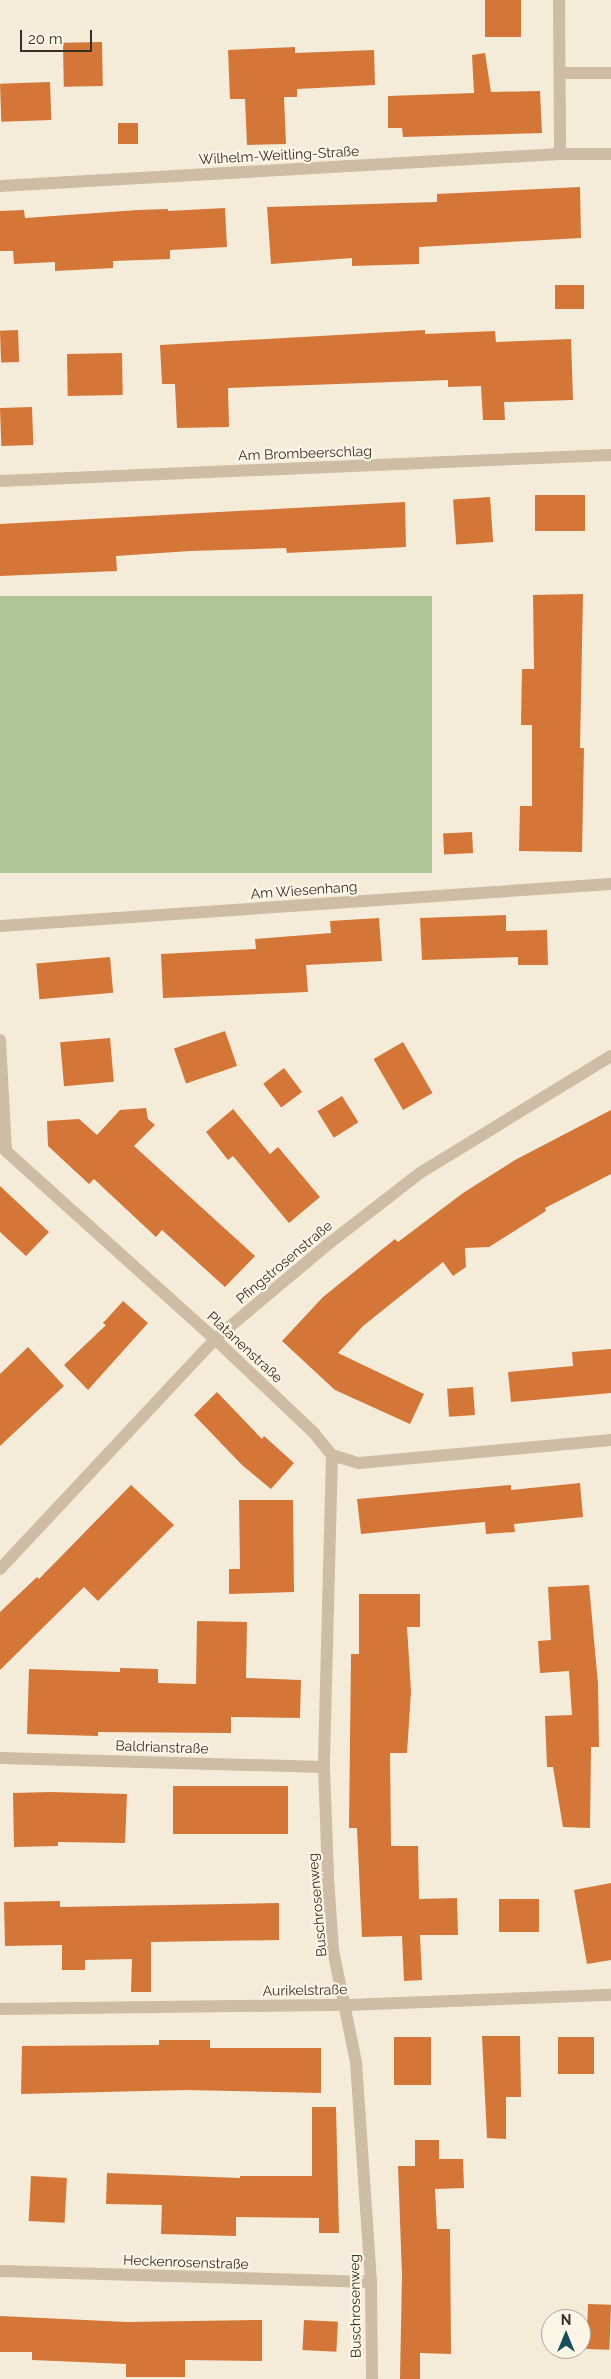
<!DOCTYPE html>
<meta charset="utf-8">
<style>
body{margin:0}
#map{position:relative;width:611px;height:2379px;overflow:hidden;background:#f4ecd9;font-family:Raleway,sans-serif}
div>[style]{position:absolute}
.green>*{inset:0;background:#afc598;transform-origin:0 0}
.building>*{inset:0;background:#d37638;transform-origin:0 0}
.minor>*{height:12px;margin:-6px;padding:0 6px;transform-origin:6px;border-radius:6px;background:#cebda4}
span{translate:-50% -50%;white-space:nowrap;text-align:center;line-height:1.15;-webkit-text-stroke:4.5px #fbf5e6;paint-order:stroke}
.street-label{font-size:14px;color:#382f26}
.north{position:absolute;left:541px;top:2309px;width:50px;height:50px;box-sizing:border-box;background:#fbf5e6;border:1px solid #ada699;border-radius:50%;rotate:0deg;font-size:14px;font-weight:700;line-height:20px;text-align:center;color:#382f26}
.north::after{content:'';display:block;margin:auto;width:18px;height:22px;background:#174e5e;clip-path:polygon(50% 0,100% 100%,50% 72%,0 100%)}
.scale{position:absolute;left:20px;top:30px;width:72px;height:22px;box-sizing:border-box;border:2px solid #382f26;border-top:0;padding-left:6px;font-size:15px;line-height:18px;white-space:nowrap;color:#382f26;-webkit-text-stroke:4px #fbf5e6;paint-order:stroke}
</style>
<div id="map">
<div class="green">
<i style="left:432px;top:596px;width:277px;height:434px;rotate:90deg"></i>
</div>
<div class="building">
<i style="left:485px;top:0;width:36px;height:37px"></i>
<i style="left:102px;top:42px;width:44px;height:39px;rotate:89deg"></i>
<i style="clip-path:polygon(295px 47px,295px 53px,374px 50px,375px 85px,297px 89px,297px 97px,284px 97px,286px 144px,247px 145px,245px 99px,230px 99px,228px 50px)"></i>
<i style="clip-path:polygon(485px 53px,491px 92px,540px 91px,542px 133px,403px 137px,402px 128px,388px 128px,388px 96px,474px 93px,472px 55px)"></i>
<i style="left:50px;top:82px;width:38px;height:50px;rotate:88deg"></i>
<i style="left:118px;top:123px;width:20px;height:21px"></i>
<i style="clip-path:polygon(580px 187px,581px 238px,419px 247px,419px 264px,352px 266px,352px 258px,271px 264px,267px 207px,437px 202px,437px 194px)"></i>
<i style="clip-path:polygon(225px 208px,227px 247px,170px 250px,170px 259px,113px 261px,113px 268px,55px 271px,55px 262px,14px 264px,13px 251px,0 251px,0 211px,24px 210px,25px 218px,138px 210px,168px 209px,168px 211px)"></i>
<i style="left:555px;top:285px;width:29px;height:24px"></i>
<i style="left:18px;top:330px;width:32px;height:18px;rotate:88deg"></i>
<i style="clip-path:polygon(425px 330px,425px 334px,495px 331px,496px 342px,571px 339px,573px 400px,504px 402px,505px 420px,483px 420px,481px 386px,448px 387px,448px 380px,228px 388px,229px 427px,177px 428px,175px 384px,162px 384px,160px 345px)"></i>
<i style="left:122px;top:353px;width:42px;height:55px;rotate:89deg"></i>
<i style="left:32px;top:407px;width:38px;height:32px;rotate:88deg"></i>
<i style="left:535px;top:495px;width:50px;height:36px"></i>
<i style="left:490px;top:497px;width:45px;height:37px;rotate:86deg"></i>
<i style="clip-path:polygon(405px 502px,406px 547px,287px 553px,286px 548px,190px 551px,116px 556px,117px 571px,0 576px,0 524px)"></i>
<i style="clip-path:polygon(583px 594px,580px 748px,584px 748px,582px 852px,519px 851px,520px 806px,532px 806px,532px 725px,521px 725px,522px 669px,534px 669px,533px 595px)"></i>
<i style="left:472px;top:832px;width:21px;height:29px;rotate:87deg"></i>
<i style="clip-path:polygon(506px 915px,506px 931px,547px 930px,548px 965px,518px 965px,518px 957px,422px 960px,420px 918px)"></i>
<i style="clip-path:polygon(379px 918px,382px 961px,306px 965px,308px 992px,163px 998px,161px 954px,256px 949px,255px 939px,331px 933px,330px 921px)"></i>
<i style="left:110px;top:957px;width:36px;height:74px;rotate:85deg"></i>
<i style="left:225px;top:1031px;width:37px;height:54px;rotate:71deg"></i>
<i style="left:110px;top:1038px;width:44px;height:50px;rotate:85deg"></i>
<i style="left:403px;top:1042px;width:59px;height:34px;rotate:60deg"></i>
<i style="left:284px;top:1068px;width:30px;height:26px;rotate:53deg"></i>
<i style="left:342px;top:1096px;width:31px;height:29px;rotate:58deg"></i>
<i style="clip-path:polygon(146px 1108px,148px 1119px,155px 1125px,134px 1146px,255px 1256px,225px 1287px,162px 1230px,156px 1237px,94px 1179px,89px 1184px,48px 1146px,47px 1121px,79px 1119px,97px 1135px,120px 1110px)"></i>
<i style="clip-path:polygon(233px 1109px,270px 1154px,278px 1147px,320px 1197px,289px 1223px,233px 1156px,228px 1160px,206px 1132px)"></i>
<i style="clip-path:polygon(611px 1110px,611px 1174px,545px 1208px,546px 1211px,489px 1247px,465px 1248px,466px 1267px,453px 1276px,443px 1262px,363px 1326px,338px 1353px,424px 1394px,410px 1424px,335px 1390px,282px 1341px,323px 1297px,395px 1239px,398px 1242px,463px 1193px,515px 1160px)"></i>
<i style="clip-path:polygon(0 1186px,49px 1232px,26px 1256px,0 1232px)"></i>
<i style="clip-path:polygon(123px 1301px,148px 1323px,88px 1390px,64px 1365px,106px 1325px,103px 1323px)"></i>
<i style="clip-path:polygon(28px 1347px,64px 1386px,0 1446px,0 1374px)"></i>
<i style="clip-path:polygon(611px 1349px,611px 1393px,511px 1402px,508px 1372px,573px 1366px,572px 1352px)"></i>
<i style="left:473px;top:1387px;width:28px;height:26px;rotate:86deg"></i>
<i style="clip-path:polygon(217px 1392px,262px 1439px,264px 1436px,294px 1463px,271px 1489px,242px 1465px,194px 1415px)"></i>
<i style="clip-path:polygon(580px 1483px,583px 1517px,514px 1524px,515px 1532px,486px 1534px,485px 1522px,361px 1534px,357px 1499px,511px 1485px,511px 1490px)"></i>
<i style="clip-path:polygon(131px 1485px,174px 1525px,98px 1601px,84px 1587px,0 1670px,0 1612px,37px 1577px,39px 1579px)"></i>
<i style="clip-path:polygon(239px 1500px,293px 1500px,294px 1592px,229px 1594px,229px 1569px,240px 1569px)"></i>
<i style="clip-path:polygon(589px 1585px,598px 1684px,599px 1747px,591px 1747px,590px 1828px,563px 1827px,553px 1767px,547px 1767px,545px 1716px,572px 1715px,569px 1671px,540px 1673px,538px 1641px,551px 1640px,548px 1587px)"></i>
<i style="clip-path:polygon(359px 1594px,420px 1594px,420px 1627px,407px 1627px,411px 1691px,407px 1753px,390px 1753px,391px 1846px,418px 1846px,419px 1899px,457px 1898px,458px 1935px,420px 1935px,422px 1980px,404px 1981px,402px 1936px,362px 1937px,357px 1828px,349px 1828px,351px 1654px,359px 1654px)"></i>
<i style="clip-path:polygon(197px 1621px,247px 1622px,246px 1678px,301px 1680px,300px 1718px,231px 1717px,231px 1733px,98px 1732px,98px 1736px,27px 1734px,29px 1669px,120px 1672px,120px 1668px,158px 1669px,158px 1683px,196px 1684px)"></i>
<i style="left:173px;top:1786px;width:115px;height:48px"></i>
<i style="clip-path:polygon(50px 1792px,127px 1794px,125px 1843px,58px 1842px,58px 1846px,14px 1847px,13px 1793px)"></i>
<i style="clip-path:polygon(611px 1883px,611px 1960px,587px 1964px,574px 1890px)"></i>
<i style="left:499px;top:1899px;width:40px;height:33px"></i>
<i style="clip-path:polygon(60px 1901px,60px 1907px,279px 1903px,279px 1940px,151px 1942px,151px 1992px,131px 1992px,132px 1959px,85px 1960px,85px 1970px,62px 1970px,62px 1945px,5px 1946px,4px 1902px)"></i>
<i style="clip-path:polygon(482px 2036px,520px 2036px,521px 2097px,506px 2097px,506px 2139px,487px 2138px)"></i>
<i style="left:394px;top:2037px;width:37px;height:48px"></i>
<i style="left:558px;top:2037px;width:36px;height:37px"></i>
<i style="clip-path:polygon(159px 2040px,210px 2040px,210px 2048px,321px 2048px,321px 2093px,185px 2090px,21px 2094px,22px 2046px,159px 2045px)"></i>
<i style="clip-path:polygon(312px 2107px,336px 2107px,339px 2233px,319px 2233px,319px 2218px,236px 2217px,236px 2236px,161px 2234px,162px 2205px,106px 2204px,107px 2173px,240px 2178px,240px 2176px,312px 2176px)"></i>
<i style="clip-path:polygon(415px 2140px,439px 2140px,439px 2159px,463px 2159px,464px 2188px,435px 2189px,437px 2229px,450px 2229px,451px 2354px,420px 2353px,420px 2379px,400px 2379px,402px 2275px,398px 2166px,415px 2166px)"></i>
<i style="left:31px;top:2176px;width:36px;height:45px;rotate:3deg"></i>
<i style="left:588px;top:2304px;width:23px;height:45px;rotate:2deg"></i>
<i style="clip-path:polygon(0 2316px,127px 2322px,262px 2320px,262px 2361px,185px 2360px,185px 2377px,126px 2377px,126px 2364px,32px 2360px,32px 2352px,0 2352px)"></i>
<i style="left:304px;top:2320px;width:34px;height:30px;rotate:3deg"></i>
</div>
<div class="minor">
<i style="left:559px;top:0;width:154px;rotate:89.6deg"></i>
<i style="left:560px;top:154px;width:51px"></i>
<i style="left:561px;top:73px;width:50px"></i>
<i style="left:0;top:186px;width:561px;rotate:-3.27deg"></i>
<i style="left:0;top:481px;width:612px;rotate:-2.44deg"></i>
<i style="left:0;top:926px;width:612px;rotate:-3.93deg"></i>
<i style="left:0;top:1040px;width:111px;rotate:86.9deg"></i>
<i style="left:6px;top:1151px;width:281px;rotate:42deg"></i>
<i style="left:215px;top:1339px;width:137px;rotate:43.5deg"></i>
<i style="left:314px;top:1433px;width:28px;rotate:51deg"></i>
<i style="left:332px;top:1455px;width:28px;rotate:17deg"></i>
<i style="left:359px;top:1463px;width:253px;rotate:-5.2deg"></i>
<i style="left:332px;top:1455px;width:312px;rotate:91.5deg"></i>
<i style="left:324px;top:1767px;width:111px;rotate:87.9deg"></i>
<i style="left:328px;top:1878px;width:72px;rotate:86deg"></i>
<i style="left:333px;top:1950px;width:114px;rotate:78.4deg"></i>
<i style="left:356px;top:2062px;width:221px;rotate:86.1deg"></i>
<i style="left:371px;top:2282px;width:97px;rotate:89.4deg"></i>
<i style="left:0;top:1569px;width:315px;rotate:-46.9deg"></i>
<i style="left:215px;top:1339px;width:146px;rotate:-40deg"></i>
<i style="left:327px;top:1245px;width:118px;rotate:-37.7deg"></i>
<i style="left:420px;top:1173px;width:224px;rotate:-31.5deg"></i>
<i style="left:0;top:1758px;width:324px;rotate:1.6deg"></i>
<i style="left:0;top:2009px;width:347px;rotate:-0.7deg"></i>
<i style="left:347px;top:2005px;width:264px;rotate:-2.2deg"></i>
<i style="left:0;top:2271px;width:371px;rotate:1.7deg"></i>
</div>
<div class="street-label">
<span style="left:279px;top:155px;rotate:-3deg">Wilhelm-Weitling-Straße</span>
<span style="left:305px;top:453px;rotate:-2deg">Am Brombeerschlag</span>
<span style="left:304px;top:890px;rotate:-4deg">Am Wiesenhang</span>
<span style="left:284px;top:1262px;rotate:-40deg">Pfingstrosenstraße</span>
<span style="left:245px;top:1347px;rotate:43deg">Platanenstraße</span>
<span style="left:162px;top:1747px;rotate:2deg">Baldrianstraße</span>
<span style="left:317px;top:1905px;rotate:-95deg">Buschrosenweg</span>
<span style="left:305px;top:1990px;rotate:-1deg">Aurikelstraße</span>
<span style="left:186px;top:2262px;rotate:2deg">Heckenrosenstraße</span>
<span style="left:355px;top:2306px;rotate:-91deg">Buschrosenweg</span>
</div>
<div class="north">N</div>
<div class="scale">20 m</div>
</div>
